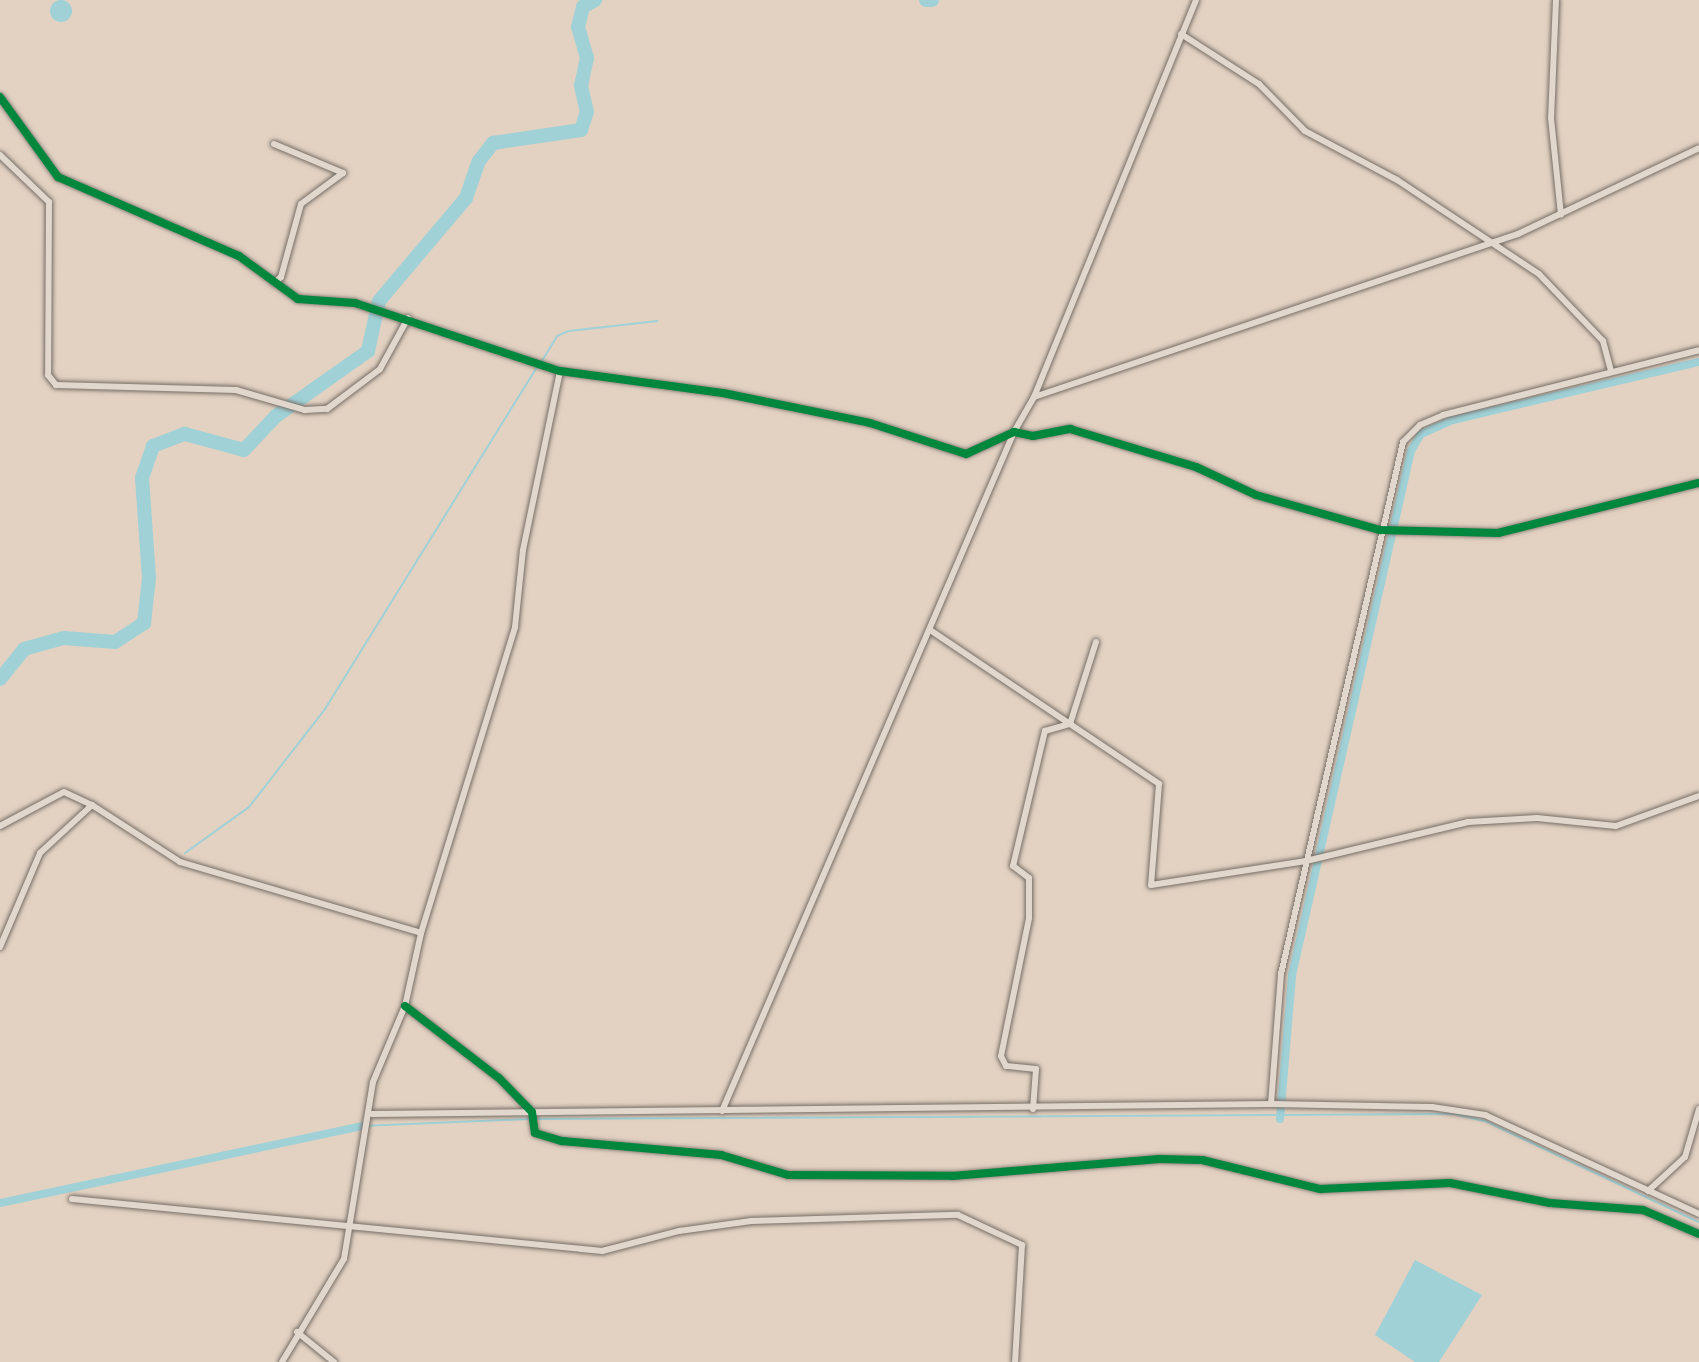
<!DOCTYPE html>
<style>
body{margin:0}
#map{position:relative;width:1699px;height:1362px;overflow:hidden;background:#e3d2c2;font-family:Pangolin,sans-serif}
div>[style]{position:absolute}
.water>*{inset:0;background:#9fd1d7}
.round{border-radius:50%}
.stream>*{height:2px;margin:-1px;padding:0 1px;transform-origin:1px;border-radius:1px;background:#9fd1d7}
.canal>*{height:8px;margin:-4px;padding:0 4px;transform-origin:4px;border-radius:4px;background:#9fd1d7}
.river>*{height:14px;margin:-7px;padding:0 7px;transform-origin:7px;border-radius:7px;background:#9fd1d7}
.roads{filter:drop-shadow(0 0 2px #766e67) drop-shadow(0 0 2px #766e67)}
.minor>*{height:6px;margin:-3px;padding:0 3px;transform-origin:3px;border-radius:3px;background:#e1d7cc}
.cycleway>*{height:8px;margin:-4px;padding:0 4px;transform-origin:4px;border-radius:4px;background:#00873e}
span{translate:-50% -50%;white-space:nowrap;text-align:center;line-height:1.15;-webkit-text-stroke:8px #f4d9bb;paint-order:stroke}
</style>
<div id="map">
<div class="water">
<i class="round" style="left:50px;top:0;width:22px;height:22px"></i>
<i style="clip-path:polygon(1415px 1260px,1482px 1295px,1439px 1362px,1415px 1362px,1375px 1335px)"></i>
</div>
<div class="stream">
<i style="left:542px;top:361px;width:29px;rotate:-59deg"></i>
<i style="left:557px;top:336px;width:13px;rotate:-23deg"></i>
<i style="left:569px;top:331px;width:89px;rotate:-6.5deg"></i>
<i style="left:185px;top:853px;width:79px;rotate:-35.7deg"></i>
<i style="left:249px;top:807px;width:124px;rotate:-52.2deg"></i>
<i style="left:325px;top:709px;width:404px;rotate:-58.2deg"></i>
<i style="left:535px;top:1119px;width:919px;rotate:-0.31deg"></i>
<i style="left:1454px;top:1114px;width:32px;rotate:13deg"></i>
<i style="left:1485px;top:1121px;width:237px;rotate:25.3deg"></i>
<i style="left:362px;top:1126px;width:167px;rotate:-2.4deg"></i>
</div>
<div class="canal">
<i style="left:1280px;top:1119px;width:144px;rotate:-85.2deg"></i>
<i style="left:1292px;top:975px;width:537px;rotate:-77.21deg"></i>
<i style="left:1411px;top:451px;width:20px;rotate:-60deg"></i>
<i style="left:1421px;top:434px;width:35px;rotate:-24deg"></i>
<i style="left:1453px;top:420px;width:253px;rotate:-13.3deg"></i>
<i style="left:0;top:1203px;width:370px;rotate:-12deg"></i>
</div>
<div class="river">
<i style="left:926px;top:0;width:6px"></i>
<i style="left:0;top:679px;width:38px;rotate:-51deg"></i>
<i style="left:24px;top:649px;width:41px;rotate:-15.4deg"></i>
<i style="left:64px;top:638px;width:51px;rotate:4.5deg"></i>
<i style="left:115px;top:642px;width:35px;rotate:-33deg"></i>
<i style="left:144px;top:623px;width:45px;rotate:-83.7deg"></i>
<i style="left:149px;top:578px;width:100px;rotate:-94deg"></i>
<i style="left:142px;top:478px;width:34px;rotate:-71deg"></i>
<i style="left:153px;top:446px;width:34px;rotate:-21deg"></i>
<i style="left:185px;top:434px;width:61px;rotate:15.2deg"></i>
<i style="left:244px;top:450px;width:47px;rotate:-46.7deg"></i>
<i style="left:276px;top:416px;width:113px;rotate:-35.2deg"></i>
<i style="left:368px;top:351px;width:51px;rotate:-77.6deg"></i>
<i style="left:379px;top:301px;width:135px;rotate:-49.8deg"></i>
<i style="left:466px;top:198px;width:39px;rotate:-71deg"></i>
<i style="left:479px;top:161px;width:23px;rotate:-52deg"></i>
<i style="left:493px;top:143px;width:89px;rotate:-8.4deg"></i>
<i style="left:581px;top:130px;width:19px;rotate:-72deg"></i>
<i style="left:587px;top:112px;width:27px;rotate:-103deg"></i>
<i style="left:581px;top:86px;width:29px;rotate:-78deg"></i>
<i style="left:587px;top:58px;width:32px;rotate:-106deg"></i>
<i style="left:578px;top:27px;width:21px;rotate:-76deg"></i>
<i style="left:583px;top:7px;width:14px;rotate:-30deg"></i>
</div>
<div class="roads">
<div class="minor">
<i style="left:1556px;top:0;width:118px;rotate:92.4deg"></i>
<i style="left:1551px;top:118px;width:97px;rotate:84.1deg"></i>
<i style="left:1181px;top:34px;width:93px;rotate:32.7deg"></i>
<i style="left:1259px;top:84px;width:66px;rotate:45.6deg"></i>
<i style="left:1305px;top:131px;width:104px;rotate:28deg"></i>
<i style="left:1397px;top:180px;width:170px;rotate:33.5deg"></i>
<i style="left:1539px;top:274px;width:93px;rotate:46.3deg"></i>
<i style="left:1603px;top:341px;width:30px;rotate:75deg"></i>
<i style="left:0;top:97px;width:99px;rotate:54.1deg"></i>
<i style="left:58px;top:177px;width:197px;rotate:23.6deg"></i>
<i style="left:239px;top:256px;width:73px;rotate:36.1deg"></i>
<i style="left:298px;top:299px;width:57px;rotate:4deg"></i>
<i style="left:355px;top:303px;width:216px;rotate:18.4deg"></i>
<i style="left:560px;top:371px;width:164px;rotate:7.7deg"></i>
<i style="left:723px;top:393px;width:150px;rotate:11.5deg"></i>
<i style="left:870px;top:423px;width:101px;rotate:17.9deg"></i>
<i style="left:966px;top:454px;width:53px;rotate:-24.6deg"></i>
<i style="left:1014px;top:432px;width:19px;rotate:12deg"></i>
<i style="left:1033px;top:436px;width:38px;rotate:-11deg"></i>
<i style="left:1070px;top:429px;width:132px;rotate:16.8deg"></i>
<i style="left:1196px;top:467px;width:66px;rotate:25deg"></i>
<i style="left:1256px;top:495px;width:129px;rotate:15.8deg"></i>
<i style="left:1380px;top:530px;width:118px;rotate:1.5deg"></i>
<i style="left:1498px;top:533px;width:207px;rotate:-14deg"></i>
<i style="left:274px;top:144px;width:75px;rotate:22.8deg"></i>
<i style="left:343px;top:173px;width:52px;rotate:143.6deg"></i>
<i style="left:301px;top:204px;width:76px;rotate:105.3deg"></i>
<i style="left:281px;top:277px;width:9px;rotate:139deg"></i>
<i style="left:0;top:155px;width:68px;rotate:43.8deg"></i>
<i style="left:49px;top:202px;width:173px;rotate:90.3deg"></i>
<i style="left:48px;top:375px;width:13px;rotate:51deg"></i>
<i style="left:56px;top:385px;width:180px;rotate:1.6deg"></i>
<i style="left:236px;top:390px;width:72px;rotate:16.2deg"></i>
<i style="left:305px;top:410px;width:22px;rotate:-3deg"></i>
<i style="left:327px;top:409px;width:66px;rotate:-37deg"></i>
<i style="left:380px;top:369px;width:58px;rotate:-61.2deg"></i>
<i style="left:1034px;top:397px;width:511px;rotate:-18.61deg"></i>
<i style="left:1518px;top:234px;width:200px;rotate:-25.4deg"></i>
<i style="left:930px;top:630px;width:276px;rotate:33.9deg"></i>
<i style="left:1159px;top:784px;width:101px;rotate:94.5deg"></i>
<i style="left:1151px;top:885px;width:157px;rotate:-8.8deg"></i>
<i style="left:1306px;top:861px;width:167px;rotate:-13.5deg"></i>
<i style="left:1468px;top:822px;width:69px;rotate:-3.3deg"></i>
<i style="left:1537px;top:818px;width:79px;rotate:5.8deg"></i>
<i style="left:1616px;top:826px;width:88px;rotate:-19.9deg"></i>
<i style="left:0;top:826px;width:72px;rotate:-28deg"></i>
<i style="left:64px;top:792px;width:31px;rotate:25deg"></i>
<i style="left:0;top:947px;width:102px;rotate:-66.9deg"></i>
<i style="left:40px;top:853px;width:71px;rotate:-42.7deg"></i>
<i style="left:92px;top:805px;width:105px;rotate:32.9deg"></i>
<i style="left:180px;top:862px;width:251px;rotate:16.4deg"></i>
<i style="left:405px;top:1006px;width:118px;rotate:37.5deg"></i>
<i style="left:499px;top:1078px;width:47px;rotate:45.9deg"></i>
<i style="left:532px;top:1112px;width:21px;rotate:82deg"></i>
<i style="left:535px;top:1133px;width:28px;rotate:17deg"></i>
<i style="left:562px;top:1141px;width:160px;rotate:5deg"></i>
<i style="left:721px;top:1155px;width:70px;rotate:16.6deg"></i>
<i style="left:788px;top:1175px;width:164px;rotate:0.3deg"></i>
<i style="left:952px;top:1176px;width:208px;rotate:-4.7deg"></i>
<i style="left:1159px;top:1159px;width:43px;rotate:1.3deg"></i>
<i style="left:1202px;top:1160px;width:122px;rotate:13.8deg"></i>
<i style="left:1320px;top:1189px;width:130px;rotate:-2.6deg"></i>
<i style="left:1450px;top:1183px;width:102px;rotate:11.3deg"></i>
<i style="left:1550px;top:1203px;width:93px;rotate:4.3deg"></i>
<i style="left:1643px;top:1210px;width:61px;rotate:23.2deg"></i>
<i style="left:1271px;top:1104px;width:130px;rotate:-85.6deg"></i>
<i style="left:1281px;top:974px;width:546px;rotate:-77.08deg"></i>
<i style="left:1403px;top:442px;width:24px;rotate:-45deg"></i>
<i style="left:1420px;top:425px;width:25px;rotate:-23deg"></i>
<i style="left:1443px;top:415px;width:264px;rotate:-14.2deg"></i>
<i style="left:1033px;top:1109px;width:40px;rotate:-85.7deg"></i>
<i style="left:1036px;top:1069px;width:30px;rotate:-174deg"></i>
<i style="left:1006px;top:1066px;width:11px;rotate:-117deg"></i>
<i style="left:1001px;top:1056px;width:141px;rotate:-78.5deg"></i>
<i style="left:1029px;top:918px;width:40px;rotate:-90deg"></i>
<i style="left:1029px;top:878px;width:20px;rotate:-143deg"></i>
<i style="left:1013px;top:866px;width:139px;rotate:-76.7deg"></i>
<i style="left:1045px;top:731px;width:26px;rotate:-16deg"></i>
<i style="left:1070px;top:724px;width:86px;rotate:-72.4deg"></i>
<i style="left:722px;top:1111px;width:739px;rotate:-66.73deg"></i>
<i style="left:1014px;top:432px;width:40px;rotate:-60.3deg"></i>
<i style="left:1034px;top:397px;width:429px;rotate:-67.8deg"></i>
<i style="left:372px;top:1114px;width:900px;rotate:-0.64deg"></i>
<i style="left:1272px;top:1104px;width:160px;rotate:1.1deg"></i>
<i style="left:1432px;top:1107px;width:54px;rotate:8.6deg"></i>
<i style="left:1485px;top:1115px;width:236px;rotate:24.8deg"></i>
<i style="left:1648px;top:1191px;width:50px;rotate:-42.6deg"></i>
<i style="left:1685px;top:1157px;width:50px;rotate:-73.7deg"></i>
<i style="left:72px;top:1199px;width:533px;rotate:5.6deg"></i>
<i style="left:602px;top:1251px;width:80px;rotate:-14.6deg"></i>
<i style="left:679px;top:1231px;width:73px;rotate:-7.9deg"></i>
<i style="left:751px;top:1221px;width:207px;rotate:-1.7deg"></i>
<i style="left:958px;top:1215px;width:71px;rotate:25.1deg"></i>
<i style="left:1022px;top:1245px;width:117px;rotate:93.4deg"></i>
<i style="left:297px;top:1332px;width:48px;rotate:39deg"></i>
<i style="left:282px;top:1362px;width:120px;rotate:-59deg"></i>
<i style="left:344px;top:1259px;width:179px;rotate:-80.7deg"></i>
<i style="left:373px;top:1082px;width:82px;rotate:-67.2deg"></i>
<i style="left:405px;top:1006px;width:75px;rotate:-77.6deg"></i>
<i style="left:421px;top:933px;width:320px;rotate:-72.9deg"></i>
<i style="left:515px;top:627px;width:77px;rotate:-84.1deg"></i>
<i style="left:523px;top:550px;width:183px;rotate:-78.3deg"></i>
</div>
</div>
<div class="cycleway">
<i style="left:0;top:97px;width:99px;rotate:54.1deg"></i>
<i style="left:58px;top:177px;width:197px;rotate:23.6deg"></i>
<i style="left:239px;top:256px;width:73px;rotate:36.1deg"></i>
<i style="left:298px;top:299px;width:57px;rotate:4deg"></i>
<i style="left:355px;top:303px;width:216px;rotate:18.4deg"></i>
<i style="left:560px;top:371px;width:164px;rotate:7.7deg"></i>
<i style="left:723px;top:393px;width:150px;rotate:11.5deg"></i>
<i style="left:870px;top:423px;width:101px;rotate:17.9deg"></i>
<i style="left:966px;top:454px;width:53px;rotate:-24.6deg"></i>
<i style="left:1014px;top:432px;width:19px;rotate:12deg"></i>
<i style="left:1033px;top:436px;width:38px;rotate:-11deg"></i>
<i style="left:1070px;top:429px;width:132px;rotate:16.8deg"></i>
<i style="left:1196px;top:467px;width:66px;rotate:25deg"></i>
<i style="left:1256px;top:495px;width:129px;rotate:15.8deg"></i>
<i style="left:1380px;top:530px;width:118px;rotate:1.5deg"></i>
<i style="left:1498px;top:533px;width:207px;rotate:-14deg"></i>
<i style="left:405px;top:1006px;width:118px;rotate:37.5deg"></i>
<i style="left:499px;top:1078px;width:47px;rotate:45.9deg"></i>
<i style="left:532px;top:1112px;width:21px;rotate:82deg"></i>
<i style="left:535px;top:1133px;width:28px;rotate:17deg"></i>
<i style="left:562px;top:1141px;width:160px;rotate:5deg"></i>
<i style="left:721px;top:1155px;width:70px;rotate:16.6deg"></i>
<i style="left:788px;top:1175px;width:164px;rotate:0.3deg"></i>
<i style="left:952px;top:1176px;width:208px;rotate:-4.7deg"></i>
<i style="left:1159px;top:1159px;width:43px;rotate:1.3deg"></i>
<i style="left:1202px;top:1160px;width:122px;rotate:13.8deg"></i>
<i style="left:1320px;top:1189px;width:130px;rotate:-2.6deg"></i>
<i style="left:1450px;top:1183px;width:102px;rotate:11.3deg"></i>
<i style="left:1550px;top:1203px;width:93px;rotate:4.3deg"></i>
<i style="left:1643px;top:1210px;width:61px;rotate:23.2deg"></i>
</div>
</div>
